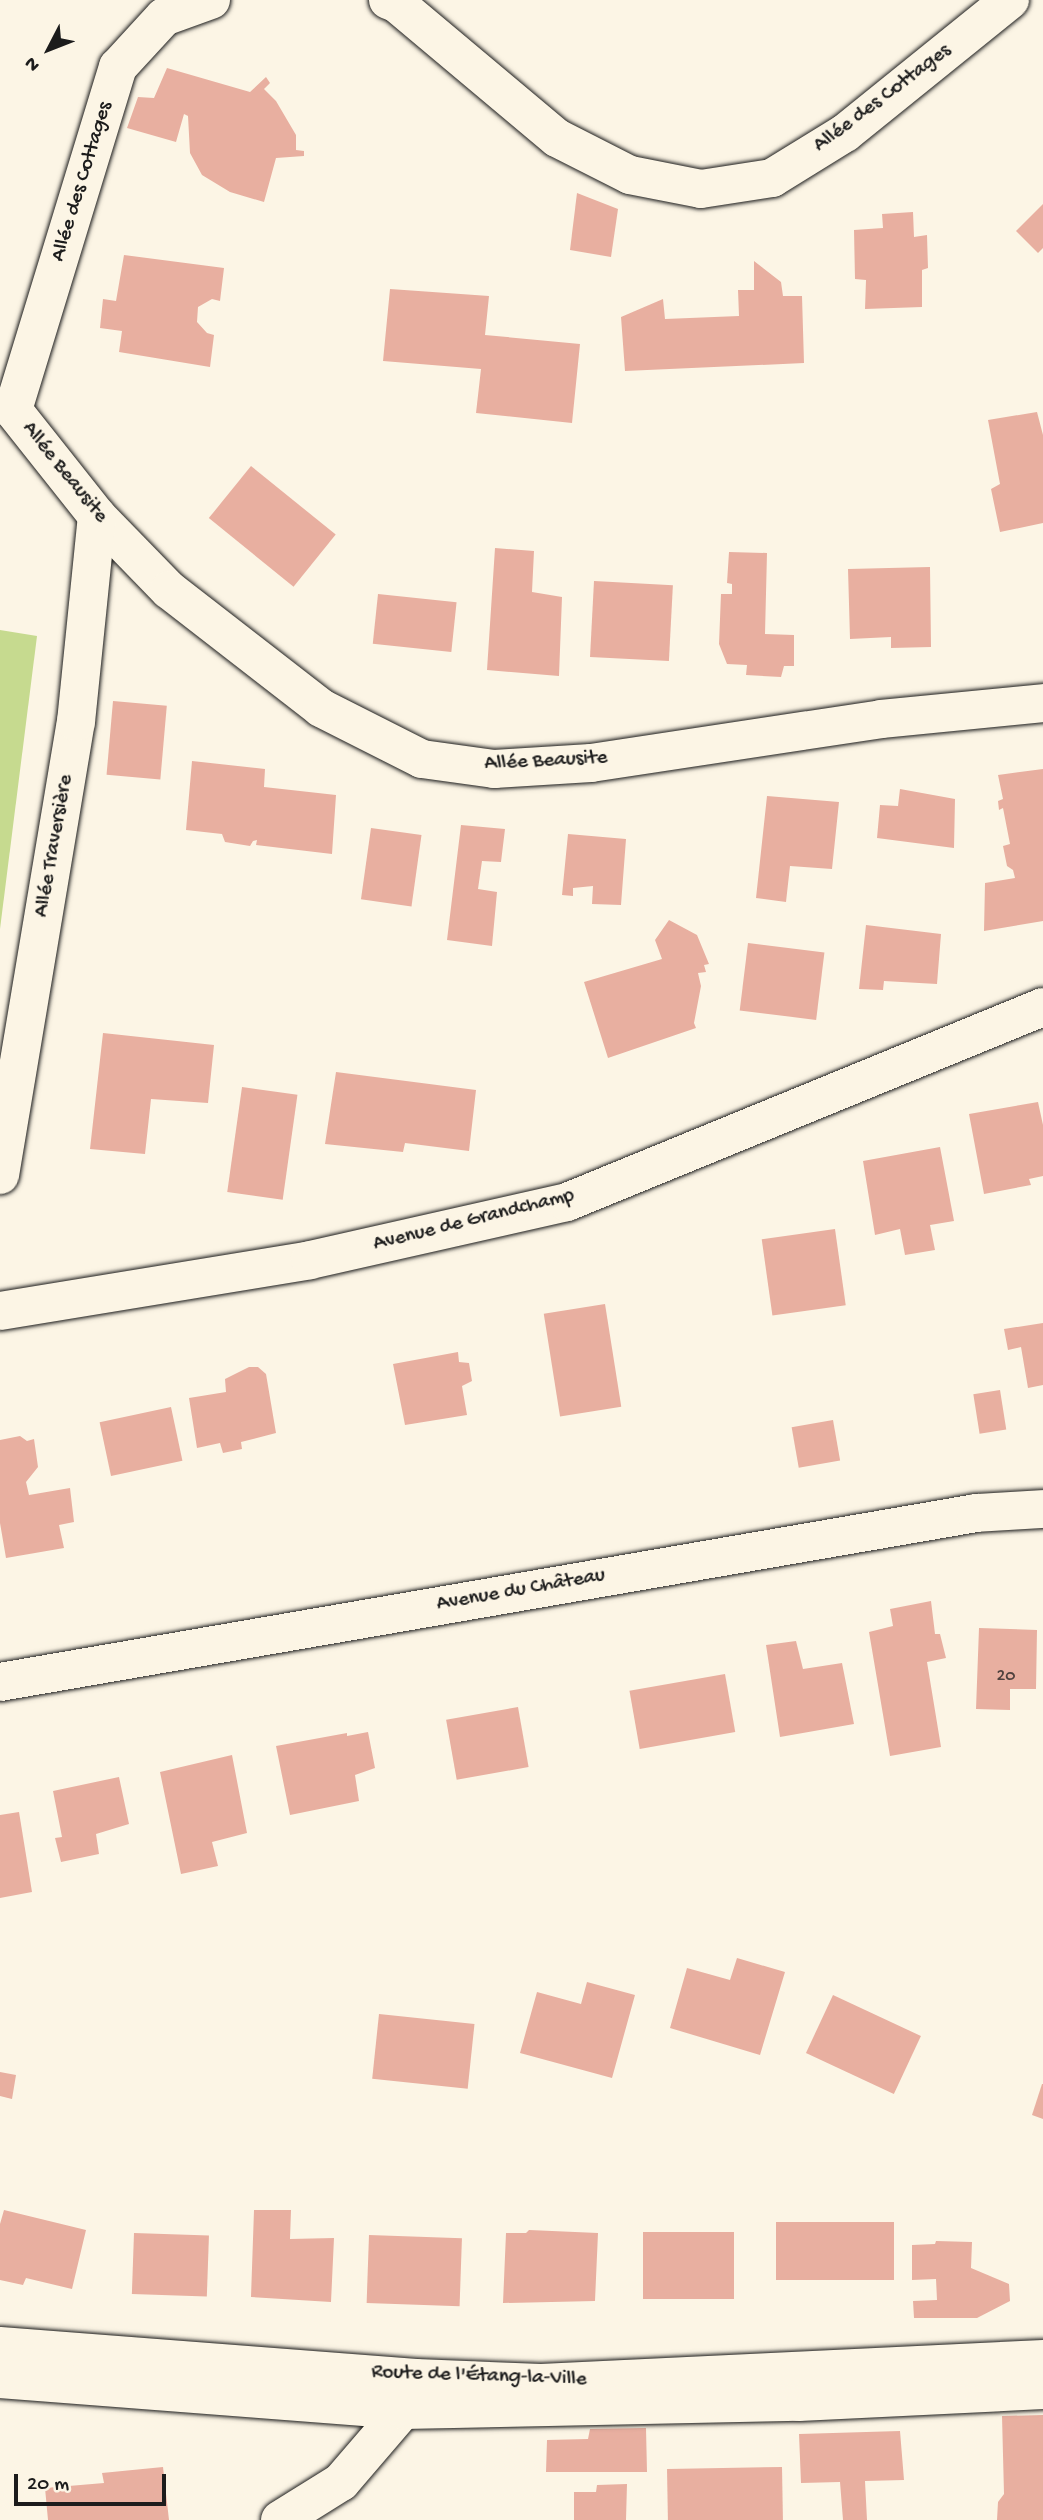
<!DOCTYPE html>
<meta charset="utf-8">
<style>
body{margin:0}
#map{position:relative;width:1043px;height:2520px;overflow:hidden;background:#fcf5e5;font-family:"Gochi Hand",sans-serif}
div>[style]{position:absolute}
.green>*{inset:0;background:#c6da8f}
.building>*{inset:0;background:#e8afa0;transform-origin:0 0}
.roads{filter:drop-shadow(0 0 2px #1c1c1c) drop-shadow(0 0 2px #1c1c1c)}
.minor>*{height:38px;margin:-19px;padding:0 19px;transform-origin:19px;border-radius:19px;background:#fcf5e5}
.tertiary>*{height:38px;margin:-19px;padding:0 19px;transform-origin:19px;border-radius:19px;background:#fcf5e5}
span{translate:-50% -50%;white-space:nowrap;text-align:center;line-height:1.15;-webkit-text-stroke:5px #fcf5e5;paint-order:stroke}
.number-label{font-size:18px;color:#4f413d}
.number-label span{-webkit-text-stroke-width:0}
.street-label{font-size:21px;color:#1c1c1c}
.north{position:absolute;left:14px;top:14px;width:70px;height:70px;-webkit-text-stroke:5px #fcf5e5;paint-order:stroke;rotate:228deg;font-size:19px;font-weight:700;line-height:28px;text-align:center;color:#1c1c1c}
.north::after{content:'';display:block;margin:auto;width:24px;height:32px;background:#1c1c1c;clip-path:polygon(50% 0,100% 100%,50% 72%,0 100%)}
.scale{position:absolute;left:14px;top:2474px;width:152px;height:32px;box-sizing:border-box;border:4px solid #1c1c1c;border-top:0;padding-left:9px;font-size:21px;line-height:24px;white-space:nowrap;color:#1c1c1c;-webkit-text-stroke:5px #fcf5e5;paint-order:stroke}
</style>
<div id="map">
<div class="green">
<i style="clip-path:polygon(0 630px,37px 636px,0 929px)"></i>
</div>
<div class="building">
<i style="clip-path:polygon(167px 68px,250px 92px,266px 77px,270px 83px,264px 89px,276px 101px,296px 135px,296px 150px,304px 151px,304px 156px,276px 158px,264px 202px,230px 192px,202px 175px,190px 153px,188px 116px,184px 114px,176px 142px,127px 128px,138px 97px,154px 98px)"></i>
<i style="clip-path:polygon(577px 193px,618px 209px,611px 257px,570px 250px)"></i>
<i style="clip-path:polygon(1043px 204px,1043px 248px,1038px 253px,1016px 231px)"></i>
<i style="clip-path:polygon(913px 212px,914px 237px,927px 235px,928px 268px,922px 270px,922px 307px,865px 309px,866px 280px,855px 279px,854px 230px,883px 228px,882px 214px)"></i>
<i style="clip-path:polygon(124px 255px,224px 268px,220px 301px,212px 299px,198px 307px,197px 322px,207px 333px,214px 335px,210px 367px,119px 352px,122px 331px,100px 328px,103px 299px,116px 301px)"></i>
<i style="clip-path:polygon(754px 261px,781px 282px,783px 296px,802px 296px,804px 363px,625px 371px,621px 317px,663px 299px,665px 319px,739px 316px,738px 290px,754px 290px)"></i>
<i style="clip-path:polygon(390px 289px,489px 296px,485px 335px,580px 344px,572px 423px,476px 413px,481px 369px,383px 361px)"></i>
<i style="clip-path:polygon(1037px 412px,1043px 435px,1043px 523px,1000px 532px,991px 489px,1000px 484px,988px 420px)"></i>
<i style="left:251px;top:466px;width:109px;height:67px;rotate:39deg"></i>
<i style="clip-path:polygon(495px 548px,534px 551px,532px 592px,562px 597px,559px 676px,487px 670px)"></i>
<i style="clip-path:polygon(729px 552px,767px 553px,765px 634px,794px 635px,794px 666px,784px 666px,781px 677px,746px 675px,747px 665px,727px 664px,719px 644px,721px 594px,732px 594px,732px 584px,727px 583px)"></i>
<i style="clip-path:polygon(930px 567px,931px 647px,891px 648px,891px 637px,850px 639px,848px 569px)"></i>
<i style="left:594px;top:581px;width:79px;height:76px;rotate:3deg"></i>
<i style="left:378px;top:594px;width:79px;height:50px;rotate:6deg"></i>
<i style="left:113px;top:701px;width:54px;height:74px;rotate:5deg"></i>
<i style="clip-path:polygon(192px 761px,265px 769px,264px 787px,336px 795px,332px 854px,256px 845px,257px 840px,253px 841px,250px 846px,225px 842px,222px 834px,186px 830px)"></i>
<i style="clip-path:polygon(1043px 769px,1043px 921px,984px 931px,985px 883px,1015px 878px,1013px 870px,1007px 866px,1003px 846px,1010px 844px,1003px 808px,999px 810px,998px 801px,1003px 799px,998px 775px)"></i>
<i style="clip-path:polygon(900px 789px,955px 799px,954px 848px,877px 838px,880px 805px,898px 806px)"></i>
<i style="clip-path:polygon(767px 796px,839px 802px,832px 869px,790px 866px,786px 902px,756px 898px)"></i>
<i style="clip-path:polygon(461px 825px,505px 829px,501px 862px,482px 861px,478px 889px,497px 892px,492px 946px,447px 940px)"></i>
<i style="left:371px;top:828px;width:51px;height:72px;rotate:8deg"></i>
<i style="clip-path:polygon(568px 834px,626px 839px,621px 905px,592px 904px,593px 886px,573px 888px,573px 896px,562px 895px)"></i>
<i style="clip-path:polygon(669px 920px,697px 935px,709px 964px,704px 965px,706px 972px,698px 973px,701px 986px,694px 1023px,696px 1028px,608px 1058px,584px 982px,662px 959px,655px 940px)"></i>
<i style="clip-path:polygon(866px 925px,941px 934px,937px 984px,884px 981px,883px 990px,859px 989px)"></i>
<i style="left:748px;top:943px;width:77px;height:68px;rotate:7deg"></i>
<i style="clip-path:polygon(103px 1033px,214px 1045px,208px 1103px,151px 1099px,145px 1154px,90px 1149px)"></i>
<i style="clip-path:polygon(336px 1072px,476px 1090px,469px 1151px,405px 1143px,403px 1152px,325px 1144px)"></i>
<i style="left:242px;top:1087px;width:56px;height:106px;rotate:8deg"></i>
<i style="clip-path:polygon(1038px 1102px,1043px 1125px,1043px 1176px,1029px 1179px,1031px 1185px,984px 1194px,969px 1114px)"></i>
<i style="clip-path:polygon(940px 1147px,954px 1221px,930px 1225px,935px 1250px,905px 1255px,900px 1229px,875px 1235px,863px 1161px)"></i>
<i style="left:835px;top:1229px;width:77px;height:74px;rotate:82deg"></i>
<i style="left:605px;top:1304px;width:104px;height:62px;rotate:81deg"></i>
<i style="clip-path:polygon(1043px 1323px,1043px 1385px,1028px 1388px,1021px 1347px,1008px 1350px,1004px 1329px)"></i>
<i style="clip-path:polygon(458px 1352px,459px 1362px,469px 1363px,472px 1381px,462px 1386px,467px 1415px,405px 1425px,393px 1364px)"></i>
<i style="clip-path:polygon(249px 1367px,258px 1367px,266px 1374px,276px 1433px,241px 1442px,242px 1449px,223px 1453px,220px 1443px,197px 1448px,189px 1398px,226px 1392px,225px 1379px)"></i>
<i style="left:1000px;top:1390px;width:40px;height:27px;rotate:81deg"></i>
<i style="left:171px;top:1407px;width:55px;height:73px;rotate:78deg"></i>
<i style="left:833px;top:1420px;width:41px;height:42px;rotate:80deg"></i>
<i style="clip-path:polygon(20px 1436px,27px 1441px,34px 1439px,38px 1467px,26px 1482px,29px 1495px,70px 1488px,74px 1522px,59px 1525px,64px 1548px,6px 1558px,0 1523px,0 1440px)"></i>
<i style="clip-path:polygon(931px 1601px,935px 1634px,940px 1634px,946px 1658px,927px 1662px,941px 1747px,890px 1756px,869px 1632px,893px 1626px,890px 1609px)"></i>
<i style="clip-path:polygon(979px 1628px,1037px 1630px,1036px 1689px,1010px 1689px,1010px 1710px,976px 1709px)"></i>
<i style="clip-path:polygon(796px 1641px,803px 1669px,842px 1663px,854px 1724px,780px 1737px,766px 1645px)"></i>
<i style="left:725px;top:1674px;width:59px;height:97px;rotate:80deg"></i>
<i style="left:518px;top:1707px;width:61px;height:73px;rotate:80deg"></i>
<i style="clip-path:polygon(368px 1732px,375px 1768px,355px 1775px,359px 1801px,290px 1815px,276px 1746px,347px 1733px,347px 1736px)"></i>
<i style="clip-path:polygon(232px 1755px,247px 1833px,212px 1842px,218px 1866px,181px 1874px,160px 1772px)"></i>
<i style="clip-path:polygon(119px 1777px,129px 1824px,96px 1834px,99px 1854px,61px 1862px,55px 1838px,62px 1837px,53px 1791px)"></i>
<i style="clip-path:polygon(19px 1812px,32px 1892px,0 1898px,0 1815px)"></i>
<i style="clip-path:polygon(737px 1958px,785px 1972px,760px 2055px,670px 2028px,687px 1968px,730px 1980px)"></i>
<i style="clip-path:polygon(587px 1982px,635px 1995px,612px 2078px,520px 2053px,537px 1992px,581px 2004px)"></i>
<i style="left:833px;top:1995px;width:97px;height:64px;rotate:25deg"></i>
<i style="left:379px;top:2014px;width:96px;height:65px;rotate:6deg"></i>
<i style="clip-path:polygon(0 2072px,16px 2075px,12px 2099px,0 2096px)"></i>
<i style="clip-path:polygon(1042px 2084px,1043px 2084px,1043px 2119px,1032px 2115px)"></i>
<i style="clip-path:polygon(4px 2210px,86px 2230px,72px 2289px,26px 2278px,23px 2285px,0 2280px,0 2224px)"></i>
<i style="clip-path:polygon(254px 2210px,291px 2210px,290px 2239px,334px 2238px,331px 2302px,251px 2297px)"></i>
<i style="left:894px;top:2222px;width:58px;height:118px;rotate:90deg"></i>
<i style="clip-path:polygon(529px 2230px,598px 2233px,595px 2301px,503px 2303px,506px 2233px,526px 2233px)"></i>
<i style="left:643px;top:2232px;width:91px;height:67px"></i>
<i style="left:134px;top:2233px;width:75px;height:61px;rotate:2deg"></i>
<i style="left:369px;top:2235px;width:93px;height:68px;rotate:2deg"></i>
<i style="clip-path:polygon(936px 2241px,972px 2242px,971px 2268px,1009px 2284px,1010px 2301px,977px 2318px,914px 2318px,913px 2301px,937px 2300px,936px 2279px,912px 2280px,912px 2245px,935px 2244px)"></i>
<i style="clip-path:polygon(1043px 2415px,1043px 2520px,997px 2520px,998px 2502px,1004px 2494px,1002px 2416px)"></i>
<i style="clip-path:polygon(646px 2428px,647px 2472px,546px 2472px,547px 2440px,588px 2439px,590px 2429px)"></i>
<i style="clip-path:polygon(900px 2431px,904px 2480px,865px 2481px,867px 2520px,843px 2520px,840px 2482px,801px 2483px,799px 2434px)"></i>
<i style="clip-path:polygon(163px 2467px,169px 2520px,48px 2520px,45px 2488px,104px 2483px,102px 2473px)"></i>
<i style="left:782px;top:2467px;width:53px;height:115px;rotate:89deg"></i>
<i style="clip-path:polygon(627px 2484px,626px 2520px,574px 2520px,574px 2492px,596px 2492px,597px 2485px)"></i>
</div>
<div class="roads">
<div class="minor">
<i style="left:388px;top:0;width:9px;rotate:21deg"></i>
<i style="left:396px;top:3px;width:210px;rotate:40deg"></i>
<i style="left:557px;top:138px;width:82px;rotate:26.9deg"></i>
<i style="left:630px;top:175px;width:72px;rotate:11.2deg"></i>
<i style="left:701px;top:189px;width:72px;rotate:-8.8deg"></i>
<i style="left:772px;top:178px;width:86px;rotate:-31.7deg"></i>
<i style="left:845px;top:133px;width:212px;rotate:-38.9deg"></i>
<i style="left:13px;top:410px;width:135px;rotate:51.6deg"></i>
<i style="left:97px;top:516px;width:103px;rotate:45.8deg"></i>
<i style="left:169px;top:590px;width:192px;rotate:37.8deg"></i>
<i style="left:321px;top:708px;width:113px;rotate:26.8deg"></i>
<i style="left:422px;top:759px;width:73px;rotate:7.9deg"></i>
<i style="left:494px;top:769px;width:97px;rotate:-3.5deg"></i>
<i style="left:591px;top:763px;width:293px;rotate:-8.6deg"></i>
<i style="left:881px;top:719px;width:163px;rotate:-5.6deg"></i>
<i style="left:13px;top:410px;width:359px;rotate:-73deg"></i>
<i style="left:118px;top:67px;width:68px;rotate:-47.4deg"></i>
<i style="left:164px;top:17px;width:50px;rotate:-19.9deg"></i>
<i style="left:0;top:1175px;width:459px;rotate:-80.5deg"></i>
<i style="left:76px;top:722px;width:207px;rotate:-84.2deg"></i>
<i style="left:0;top:1311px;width:314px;rotate:-9.3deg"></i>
<i style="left:310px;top:1260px;width:263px;rotate:-12.7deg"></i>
<i style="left:567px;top:1202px;width:514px;rotate:-22.28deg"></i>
<i style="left:0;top:1682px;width:991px;rotate:-9.82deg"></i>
<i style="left:976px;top:1513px;width:67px;rotate:-3.4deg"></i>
<i style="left:280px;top:2520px;width:72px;rotate:-31.9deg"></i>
<i style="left:341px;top:2482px;width:95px;rotate:-49.3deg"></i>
<i style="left:403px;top:2410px;width:27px;rotate:-68deg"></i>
</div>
<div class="tertiary">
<i style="left:0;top:2346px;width:417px;rotate:4.4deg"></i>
<i style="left:416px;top:2378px;width:125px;rotate:2.3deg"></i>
<i style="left:541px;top:2383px;width:503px;rotate:-2.74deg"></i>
<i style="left:0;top:2379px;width:404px;rotate:4.4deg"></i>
<i style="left:403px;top:2410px;width:396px;rotate:-1.2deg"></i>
<i style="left:799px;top:2402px;width:244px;rotate:-2.8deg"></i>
</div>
</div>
<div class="number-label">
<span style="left:1006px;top:1677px">20</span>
</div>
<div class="street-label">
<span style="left:883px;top:99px;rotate:-37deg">Allée des Cottages</span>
<span style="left:83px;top:182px;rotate:-73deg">Allée des Cottages</span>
<span style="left:64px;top:473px;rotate:51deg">Allée Beausite</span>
<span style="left:546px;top:762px;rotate:-3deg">Allée Beausite</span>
<span style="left:55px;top:846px;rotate:-80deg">Allée Traversière</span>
<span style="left:474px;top:1221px;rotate:-14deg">Avenue de Grandchamp</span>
<span style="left:521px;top:1591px;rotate:-10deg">Avenue du Château</span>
<span style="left:479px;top:2377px;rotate:2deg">Route de l'Étang-la-Ville</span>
</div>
<div class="north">N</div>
<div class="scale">20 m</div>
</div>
